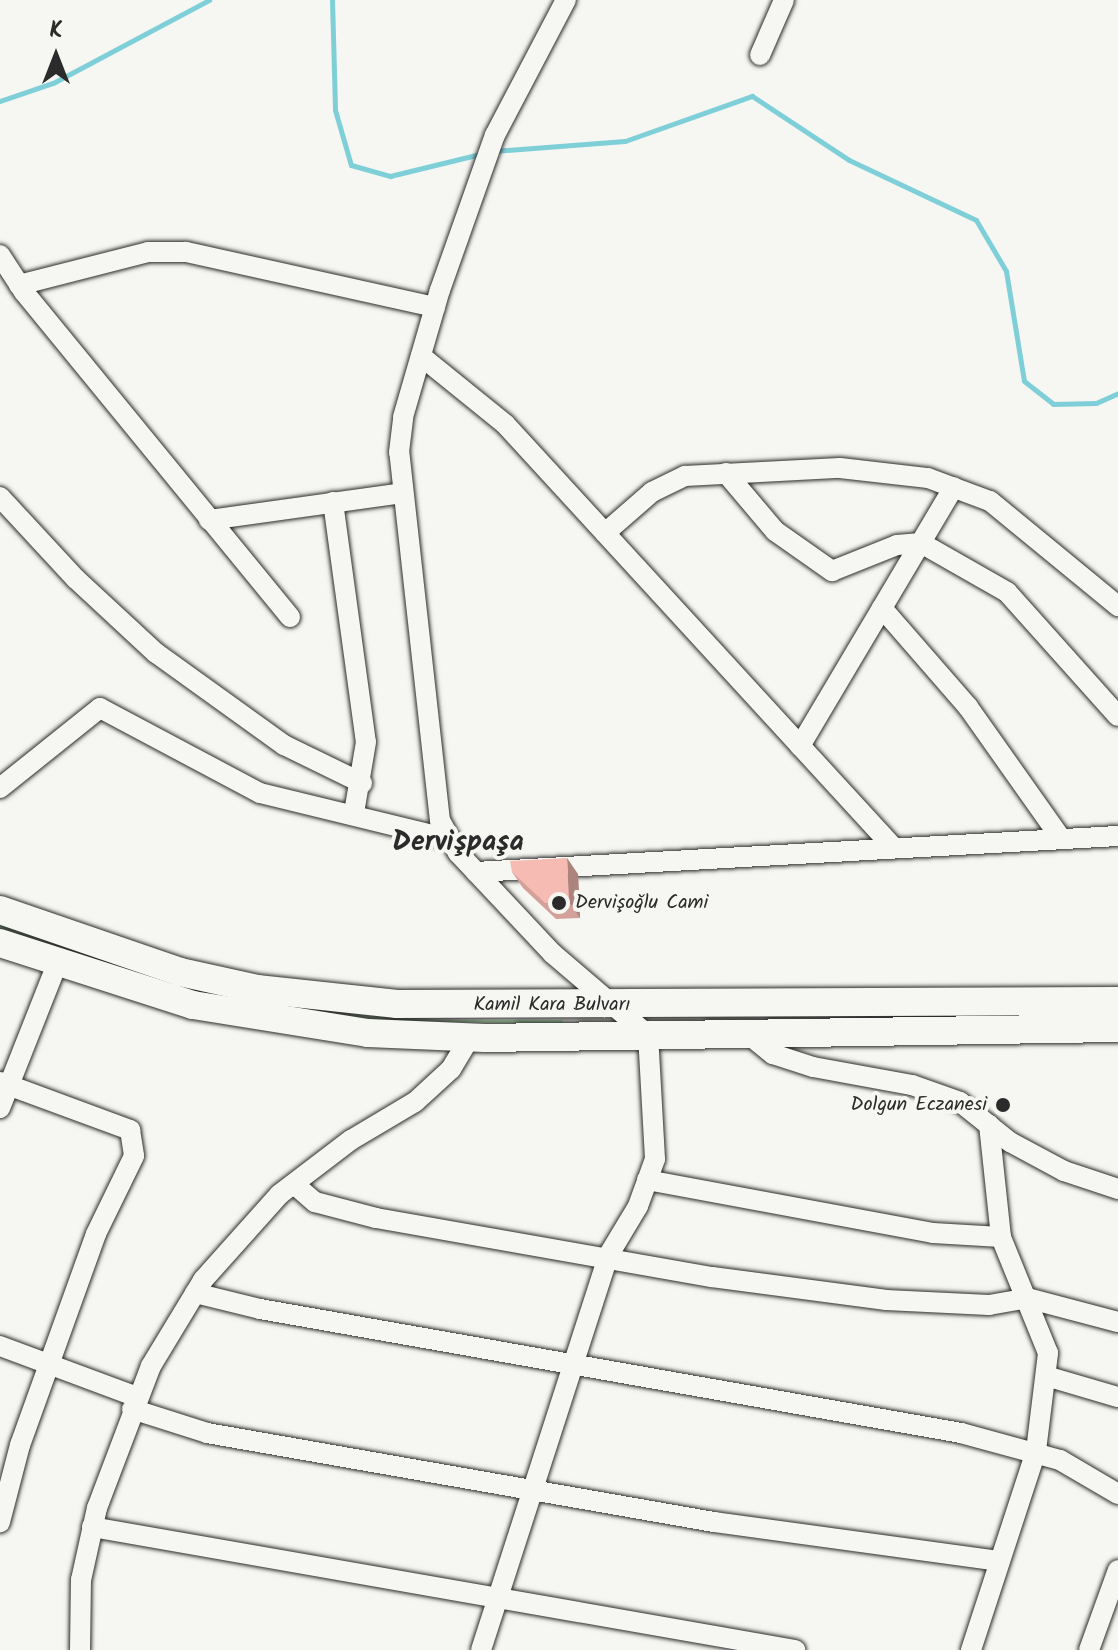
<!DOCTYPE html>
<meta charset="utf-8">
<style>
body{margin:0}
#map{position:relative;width:1118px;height:1650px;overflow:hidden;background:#f6f6f2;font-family:Kalam,sans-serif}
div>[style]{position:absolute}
.green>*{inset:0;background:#b0eaae;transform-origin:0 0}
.stream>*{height:5px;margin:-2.5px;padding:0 2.5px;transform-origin:2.5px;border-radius:2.5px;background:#7fcfd9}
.roads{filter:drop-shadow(0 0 2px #2b2b2b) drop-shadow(0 0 2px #2b2b2b)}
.street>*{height:20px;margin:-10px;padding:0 10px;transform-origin:10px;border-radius:10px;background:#f6f6f2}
.secondary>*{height:28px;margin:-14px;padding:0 14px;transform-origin:14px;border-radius:14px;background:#f6f6f2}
.wall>*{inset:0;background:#d4a19a}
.shaded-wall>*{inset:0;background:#ac837d}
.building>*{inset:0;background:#f6bbb3}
.dots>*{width:22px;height:22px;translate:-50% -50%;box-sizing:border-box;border:4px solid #f6f6f2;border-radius:50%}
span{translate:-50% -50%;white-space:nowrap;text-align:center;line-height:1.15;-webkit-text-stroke:8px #f6f6f2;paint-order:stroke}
.poi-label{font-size:20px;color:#2b2b2b}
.left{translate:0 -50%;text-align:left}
.right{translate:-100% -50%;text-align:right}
.street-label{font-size:20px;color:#2b2b2b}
.district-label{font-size:28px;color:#2b2b2b;font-weight:700}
.north{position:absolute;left:16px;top:16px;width:80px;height:80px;-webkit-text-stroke:6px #f6f6f2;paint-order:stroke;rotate:0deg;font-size:22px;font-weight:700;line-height:32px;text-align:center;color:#2b2b2b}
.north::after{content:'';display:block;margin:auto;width:28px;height:36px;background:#2b2b2b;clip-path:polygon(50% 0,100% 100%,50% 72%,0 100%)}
</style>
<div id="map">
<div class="green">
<i style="clip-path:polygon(0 924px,151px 978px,311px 1011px,435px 1020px,563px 1020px,563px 1024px,350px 1020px,195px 993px,35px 944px,0 929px)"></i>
<i style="left:1118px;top:1012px;width:4px;height:445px;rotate:90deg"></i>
</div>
<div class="stream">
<i style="left:332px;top:0;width:110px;rotate:88.4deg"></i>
<i style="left:335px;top:110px;width:57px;rotate:73.8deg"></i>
<i style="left:351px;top:165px;width:41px;rotate:15.8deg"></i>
<i style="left:390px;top:176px;width:97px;rotate:-13.7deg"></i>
<i style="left:0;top:101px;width:56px;rotate:-18.8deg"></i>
<i style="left:53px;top:83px;width:177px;rotate:-28deg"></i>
<i style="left:493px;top:151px;width:132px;rotate:-4.3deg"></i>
<i style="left:625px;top:141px;width:135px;rotate:-19.5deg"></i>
<i style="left:752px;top:96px;width:116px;rotate:33.4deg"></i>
<i style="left:849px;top:160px;width:140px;rotate:25.3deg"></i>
<i style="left:976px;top:220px;width:59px;rotate:59.5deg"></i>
<i style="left:1006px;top:271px;width:111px;rotate:80.7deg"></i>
<i style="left:1024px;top:381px;width:37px;rotate:38deg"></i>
<i style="left:1053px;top:404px;width:43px;rotate:-1.3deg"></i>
<i style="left:1096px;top:403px;width:24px;rotate:-24deg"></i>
</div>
<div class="roads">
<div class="street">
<i style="left:760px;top:55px;width:60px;rotate:-66.4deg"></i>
<i style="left:0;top:255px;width:44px;rotate:57deg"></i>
<i style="left:24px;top:292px;width:420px;rotate:50.7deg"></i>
<i style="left:19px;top:285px;width:133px;rotate:-14.3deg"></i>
<i style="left:148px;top:252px;width:38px"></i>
<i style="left:186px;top:252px;width:255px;rotate:12.5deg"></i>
<i style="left:421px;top:356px;width:108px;rotate:39deg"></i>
<i style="left:505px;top:424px;width:575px;rotate:47.47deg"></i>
<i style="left:726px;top:473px;width:76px;rotate:49.8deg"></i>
<i style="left:775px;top:531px;width:70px;rotate:35.1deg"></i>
<i style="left:832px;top:571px;width:70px;rotate:-21.8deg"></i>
<i style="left:897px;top:545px;width:24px;rotate:-5deg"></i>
<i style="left:921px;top:543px;width:99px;rotate:29.7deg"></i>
<i style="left:1007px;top:592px;width:166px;rotate:48.2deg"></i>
<i style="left:0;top:497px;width:112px;rotate:47.2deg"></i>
<i style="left:76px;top:579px;width:109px;rotate:42.8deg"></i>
<i style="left:156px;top:653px;width:158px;rotate:35.7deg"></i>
<i style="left:284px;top:745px;width:87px;rotate:26deg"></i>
<i style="left:333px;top:502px;width:242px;rotate:82.2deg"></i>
<i style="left:366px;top:742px;width:72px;rotate:99.6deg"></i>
<i style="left:209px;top:520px;width:196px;rotate:-7.9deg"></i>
<i style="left:605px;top:533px;width:62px;rotate:-41.1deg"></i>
<i style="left:652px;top:492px;width:37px;rotate:-26deg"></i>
<i style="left:685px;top:476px;width:155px;rotate:-3deg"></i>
<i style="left:840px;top:468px;width:89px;rotate:6.5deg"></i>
<i style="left:928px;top:478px;width:66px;rotate:20.4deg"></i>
<i style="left:990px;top:501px;width:166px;rotate:39.4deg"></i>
<i style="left:882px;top:608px;width:131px;rotate:49deg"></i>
<i style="left:968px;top:707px;width:159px;rotate:54.7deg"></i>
<i style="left:800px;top:746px;width:301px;rotate:-59.3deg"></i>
<i style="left:0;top:788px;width:128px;rotate:-38.7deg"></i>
<i style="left:100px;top:708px;width:181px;rotate:28deg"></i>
<i style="left:260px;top:793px;width:195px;rotate:13.7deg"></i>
<i style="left:476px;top:872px;width:643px;rotate:-3.21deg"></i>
<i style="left:748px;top:1034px;width:32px;rotate:39deg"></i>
<i style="left:773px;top:1054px;width:42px;rotate:18deg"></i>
<i style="left:813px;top:1067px;width:101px;rotate:10.3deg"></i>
<i style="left:912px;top:1085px;width:51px;rotate:19.5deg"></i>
<i style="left:960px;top:1102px;width:64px;rotate:38.7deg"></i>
<i style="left:1010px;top:1142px;width:61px;rotate:28.2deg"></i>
<i style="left:1064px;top:1171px;width:57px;rotate:18.4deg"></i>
<i style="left:0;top:1082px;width:139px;rotate:20.3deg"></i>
<i style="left:130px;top:1130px;width:26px;rotate:81deg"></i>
<i style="left:134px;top:1156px;width:87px;rotate:116deg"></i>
<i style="left:96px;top:1234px;width:224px;rotate:109.8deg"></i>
<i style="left:20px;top:1445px;width:80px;rotate:104.6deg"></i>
<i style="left:0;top:1108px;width:155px;rotate:-68.4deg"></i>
<i style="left:647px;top:1180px;width:291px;rotate:10.5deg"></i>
<i style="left:933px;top:1233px;width:68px;rotate:3.4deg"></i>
<i style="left:294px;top:1184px;width:28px;rotate:41deg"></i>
<i style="left:315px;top:1202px;width:63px;rotate:14.7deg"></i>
<i style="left:376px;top:1218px;width:341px;rotate:10deg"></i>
<i style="left:712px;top:1277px;width:176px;rotate:7.5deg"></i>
<i style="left:886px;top:1300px;width:103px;rotate:2.8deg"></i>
<i style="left:989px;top:1305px;width:39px;rotate:-10deg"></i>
<i style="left:1027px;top:1298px;width:94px;rotate:14.8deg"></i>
<i style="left:195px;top:1293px;width:67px;rotate:13.8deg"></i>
<i style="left:260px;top:1309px;width:712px;rotate:10.03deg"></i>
<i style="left:961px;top:1433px;width:103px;rotate:15.3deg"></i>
<i style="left:1060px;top:1460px;width:67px;rotate:30.4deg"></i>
<i style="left:0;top:1346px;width:146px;rotate:20.4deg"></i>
<i style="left:1046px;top:1376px;width:75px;rotate:16.3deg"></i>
<i style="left:132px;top:1409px;width:79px;rotate:17.7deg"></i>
<i style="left:207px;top:1433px;width:515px;rotate:9.96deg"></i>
<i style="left:714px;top:1522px;width:288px;rotate:7.8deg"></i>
<i style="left:92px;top:1527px;width:714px;rotate:9.92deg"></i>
<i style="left:80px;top:1650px;width:70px;rotate:-89.2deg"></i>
<i style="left:81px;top:1580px;width:74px;rotate:-77.5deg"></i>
<i style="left:97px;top:1508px;width:152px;rotate:-69.2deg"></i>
<i style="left:151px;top:1366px;width:100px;rotate:-58.8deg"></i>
<i style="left:203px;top:1280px;width:115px;rotate:-48.2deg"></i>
<i style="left:280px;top:1194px;width:89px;rotate:-37.3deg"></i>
<i style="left:351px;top:1140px;width:74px;rotate:-30.7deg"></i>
<i style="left:415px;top:1102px;width:49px;rotate:-42.5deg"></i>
<i style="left:451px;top:1069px;width:39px;rotate:-59deg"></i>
<i style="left:481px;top:1650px;width:414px;rotate:-72.1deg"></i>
<i style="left:608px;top:1256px;width:58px;rotate:-59deg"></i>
<i style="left:638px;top:1206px;width:50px;rotate:-70.1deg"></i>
<i style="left:655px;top:1159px;width:124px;rotate:-93.2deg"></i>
<i style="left:648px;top:1035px;width:125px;rotate:-139.5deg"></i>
<i style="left:553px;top:954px;width:139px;rotate:-133.2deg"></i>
<i style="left:458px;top:853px;width:37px;rotate:-119deg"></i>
<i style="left:440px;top:821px;width:371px;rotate:-96.3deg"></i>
<i style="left:399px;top:452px;width:35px;rotate:-83deg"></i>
<i style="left:403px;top:417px;width:132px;rotate:-73.8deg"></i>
<i style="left:440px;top:290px;width:164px;rotate:-70.5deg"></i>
<i style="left:495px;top:135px;width:153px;rotate:-62.3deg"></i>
<i style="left:971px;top:1650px;width:209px;rotate:-71.9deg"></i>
<i style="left:1036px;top:1451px;width:99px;rotate:-83deg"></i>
<i style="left:1048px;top:1353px;width:125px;rotate:-112.1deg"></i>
<i style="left:1001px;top:1237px;width:113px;rotate:-96.1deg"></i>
<i style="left:1089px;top:1650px;width:85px;rotate:-70.1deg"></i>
</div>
<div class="secondary">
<i style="left:0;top:910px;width:190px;rotate:19deg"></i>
<i style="left:180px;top:972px;width:79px;rotate:12.4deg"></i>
<i style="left:257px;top:989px;width:141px;rotate:6.1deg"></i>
<i style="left:397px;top:1004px;width:721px;rotate:-0.24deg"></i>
<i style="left:0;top:943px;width:203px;rotate:17.8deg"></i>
<i style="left:193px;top:1005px;width:177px;rotate:9.1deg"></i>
<i style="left:368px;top:1033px;width:117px;rotate:2.4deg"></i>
<i style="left:485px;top:1038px;width:633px;rotate:-0.91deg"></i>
</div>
</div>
<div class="wall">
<i style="clip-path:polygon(512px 872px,578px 874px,580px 918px,556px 919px,523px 888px)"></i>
</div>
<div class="shaded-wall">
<i style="clip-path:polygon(567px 858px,578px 874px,580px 918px,569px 902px)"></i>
</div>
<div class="building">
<i style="clip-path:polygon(567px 858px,569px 902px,545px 903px,512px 872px,510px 861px)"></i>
</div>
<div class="dots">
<i style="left:559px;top:903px;background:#2b2b2b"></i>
<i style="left:1003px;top:1105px;background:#2b2b2b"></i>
</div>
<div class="poi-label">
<span class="left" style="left:575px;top:903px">Dervişoğlu Cami</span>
<span class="right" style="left:987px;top:1105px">Dolgun Eczanesi</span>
</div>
<div class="street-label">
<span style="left:552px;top:1005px">Kamil Kara Bulvarı</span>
</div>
<div class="district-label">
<span style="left:458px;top:843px">Dervişpaşa</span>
</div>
<div class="north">K</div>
</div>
